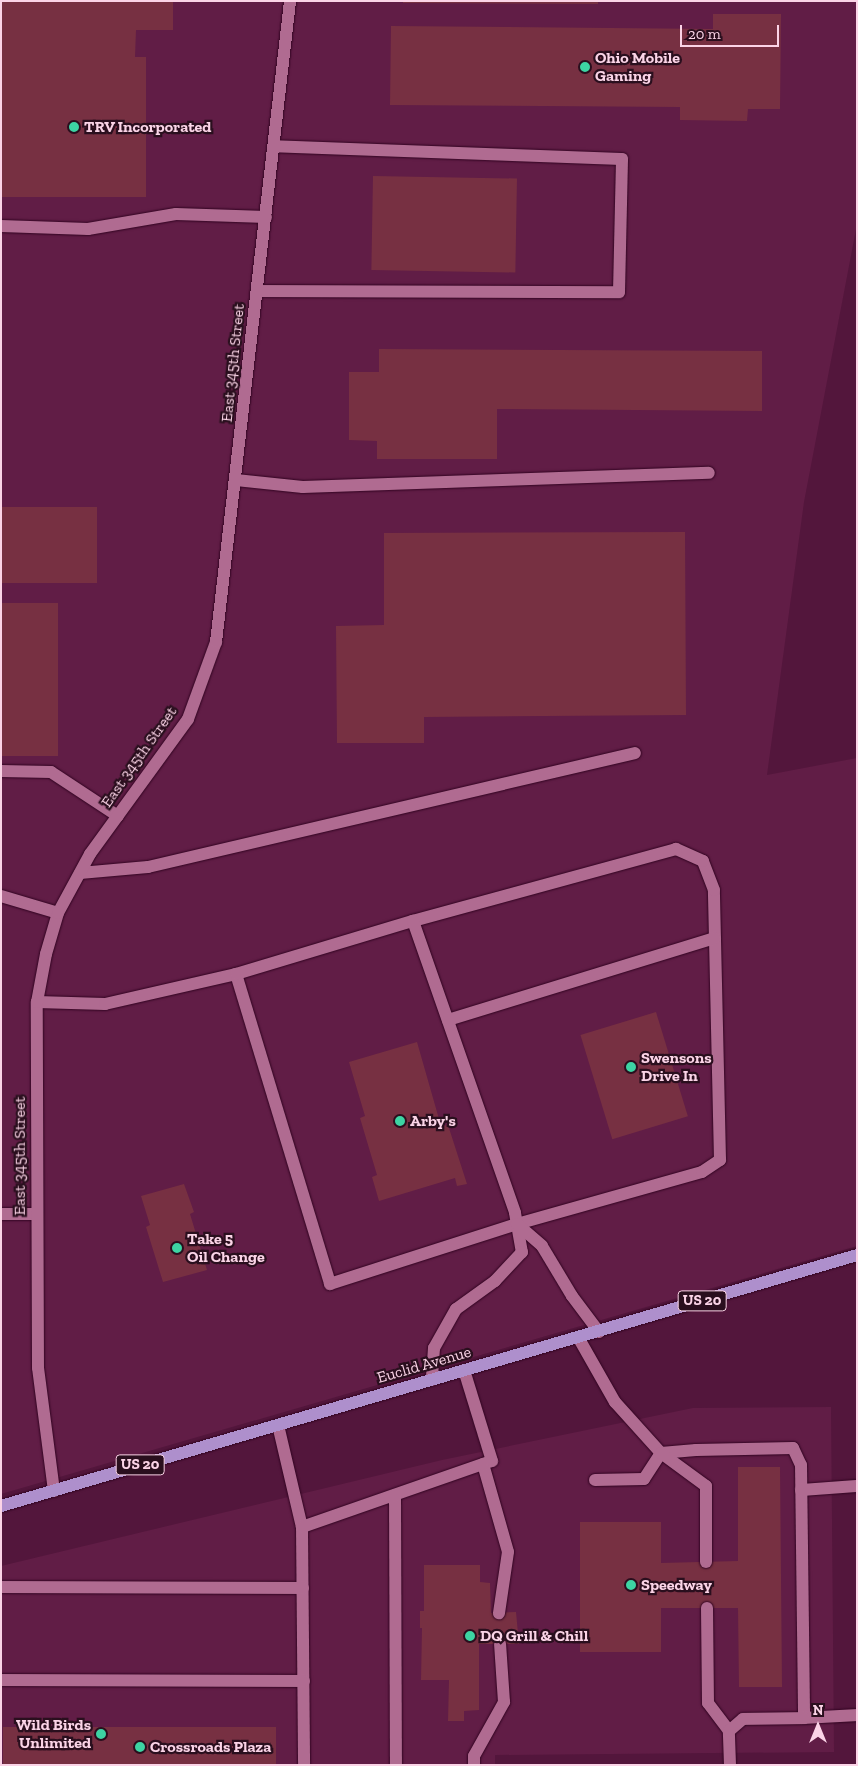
<!DOCTYPE html>
<style>
body{margin:0}
#map{position:relative;width:858px;height:1766px;overflow:hidden;background:#53163c;font-family:"Zilla Slab",serif}
div>[style]{position:absolute}
.built>*{inset:0;background:#611d46}
.building>*{inset:0;background:#773042;transform-origin:0 0}
.roads{filter:drop-shadow(0 0 1px #310421) drop-shadow(0 0 1px #310421)}
.service>*{height:12px;margin:-6px;padding:0 6px;transform-origin:6px;border-radius:6px;background:#b06b91}
.minor>*{height:12px;margin:-6px;padding:0 6px;transform-origin:6px;border-radius:6px;background:#b06b91}
.primary>*{height:12px;margin:-6px;padding:0 6px;transform-origin:6px;border-radius:6px;background:#ae8fcc}
.dots>*{width:14px;height:14px;translate:-50% -50%;box-sizing:border-box;border:2px solid #2a0f1e;border-radius:50%}
span{translate:-50% -50%;white-space:nowrap;text-align:center;line-height:1.15;-webkit-text-stroke:4.5px #2a0f1e;paint-order:stroke}
.shield-label span{padding:1px 4px;background:#2a0f1e;border:1px solid;border-radius:4px;-webkit-text-stroke-width:0}
.shield-label{font-size:15px;color:#fbd4e7;font-weight:700}
.poi-label{font-size:16px;color:#fbd4e7;font-weight:700}
.left{translate:0 -50%;text-align:left}
.right{translate:-100% -50%;text-align:right}
.street-label{font-size:16px;color:#fbd4e7}
.frame{position:absolute;inset:0;border:2px solid #fbd4e7;pointer-events:none}
.north{position:absolute;left:793px;top:1701px;width:50px;height:50px;-webkit-text-stroke:4px #2a0f1e;paint-order:stroke;rotate:0deg;font-size:14px;font-weight:700;line-height:20px;text-align:center;color:#fbd4e7}
.north::after{content:'';display:block;margin:auto;width:18px;height:22px;background:#fbd4e7;clip-path:polygon(50% 0,100% 100%,50% 72%,0 100%)}
.scale{position:absolute;left:680px;top:25px;width:99px;height:22px;box-sizing:border-box;border:2px solid #fbd4e7;border-top:0;padding-left:6px;font-size:15px;line-height:18px;white-space:nowrap;color:#fbd4e7;-webkit-text-stroke:4px #2a0f1e;paint-order:stroke}
</style>
<div id="map">
<div class="built">
<i style="clip-path:polygon(1px 1px,857px 1px,857px 224px,804px 502px,767px 775px,857px 758px,857px 1246px,1px 1494px)"></i>
<i style="clip-path:polygon(831px 1407px,834px 1752px,495px 1755px,495px 1765px,1px 1765px,1px 1566px,442px 1460px,693px 1408px)"></i>
</div>
<div class="building">
<i style="clip-path:polygon(1px 1px,173px 1px,173px 30px,136px 30px,135px 57px,146px 57px,146px 197px,1px 197px)"></i>
<i style="clip-path:polygon(403px 1px,598px 1px,598px 4px,403px 3px)"></i>
<i style="clip-path:polygon(713px 14px,781px 14px,780px 109px,748px 109px,747px 121px,680px 120px,680px 107px,390px 105px,391px 26px,713px 29px)"></i>
<i style="left:373px;top:176px;width:144px;height:94px;rotate:1deg"></i>
<i style="clip-path:polygon(379px 349px,762px 351px,762px 411px,497px 409px,497px 459px,377px 459px,377px 441px,349px 440px,349px 372px,379px 372px)"></i>
<i style="left:1px;top:507px;width:96px;height:76px"></i>
<i style="clip-path:polygon(685px 532px,686px 715px,424px 717px,424px 743px,337px 743px,336px 626px,384px 625px,384px 533px)"></i>
<i style="left:1px;top:603px;width:57px;height:153px"></i>
<i style="left:656px;top:1012px;width:109px;height:79px;rotate:73deg"></i>
<i style="clip-path:polygon(417px 1042px,441px 1126px,448px 1125px,467px 1184px,457px 1186px,455px 1178px,379px 1201px,372px 1177px,377px 1175px,360px 1118px,365px 1116px,349px 1062px)"></i>
<i style="clip-path:polygon(184px 1184px,194px 1212px,190px 1214px,207px 1270px,163px 1282px,146px 1227px,150px 1225px,141px 1196px)"></i>
<i style="clip-path:polygon(738px 1467px,780px 1467px,782px 1687px,739px 1687px,738px 1608px,661px 1608px,661px 1652px,580px 1652px,580px 1522px,661px 1522px,661px 1563px,738px 1561px)"></i>
<i style="clip-path:polygon(424px 1565px,480px 1565px,480px 1582px,490px 1583px,491px 1613px,516px 1612px,519px 1644px,479px 1644px,479px 1710px,464px 1711px,464px 1721px,448px 1721px,449px 1680px,421px 1680px,422px 1628px,420px 1628px,420px 1611px,424px 1611px)"></i>
<i style="left:276px;top:1727px;width:38px;height:273px;rotate:90deg"></i>
</div>
<div class="roads">
<div class="service">
<i style="left:1px;top:226px;width:87px;rotate:2deg"></i>
<i style="left:88px;top:229px;width:89px;rotate:-9.7deg"></i>
<i style="left:176px;top:214px;width:90px;rotate:1.9deg"></i>
<i style="left:257px;top:291px;width:362px;rotate:0.2deg"></i>
<i style="left:619px;top:292px;width:133px;rotate:-88.7deg"></i>
<i style="left:622px;top:159px;width:348px;rotate:-177.9deg"></i>
<i style="left:236px;top:480px;width:67px;rotate:6deg"></i>
<i style="left:303px;top:487px;width:406px;rotate:-2deg"></i>
<i style="left:1px;top:771px;width:50px;rotate:1.1deg"></i>
<i style="left:51px;top:772px;width:80px;rotate:33.3deg"></i>
<i style="left:80px;top:873px;width:68px;rotate:-5deg"></i>
<i style="left:148px;top:867px;width:500px;rotate:-13.17deg"></i>
<i style="left:1px;top:896px;width:59px;rotate:16.6deg"></i>
<i style="left:236px;top:974px;width:324px;rotate:73.1deg"></i>
<i style="left:330px;top:1284px;width:196px;rotate:-17.8deg"></i>
<i style="left:517px;top:1224px;width:192px;rotate:-15.7deg"></i>
<i style="left:702px;top:1172px;width:22px;rotate:-34deg"></i>
<i style="left:720px;top:1160px;width:270px;rotate:-91.3deg"></i>
<i style="left:714px;top:890px;width:31px;rotate:-111deg"></i>
<i style="left:703px;top:861px;width:30px;rotate:-156deg"></i>
<i style="left:676px;top:849px;width:273px;rotate:164.7deg"></i>
<i style="left:37px;top:1002px;width:68px;rotate:1.7deg"></i>
<i style="left:105px;top:1004px;width:134px;rotate:-12.9deg"></i>
<i style="left:236px;top:974px;width:185px;rotate:-16.7deg"></i>
<i style="left:413px;top:921px;width:309px;rotate:70.7deg"></i>
<i style="left:515px;top:1213px;width:40px;rotate:80deg"></i>
<i style="left:522px;top:1252px;width:40px;rotate:133deg"></i>
<i style="left:495px;top:1281px;width:48px;rotate:144.3deg"></i>
<i style="left:456px;top:1309px;width:45px;rotate:119.4deg"></i>
<i style="left:434px;top:1348px;width:32px;rotate:94deg"></i>
<i style="left:448px;top:1020px;width:279px;rotate:-17.1deg"></i>
<i style="left:1px;top:1214px;width:36px"></i>
<i style="left:517px;top:1224px;width:33px;rotate:41deg"></i>
<i style="left:542px;top:1246px;width:58px;rotate:59deg"></i>
<i style="left:572px;top:1296px;width:45px;rotate:53.1deg"></i>
<i style="left:578px;top:1337px;width:75px;rotate:60.4deg"></i>
<i style="left:615px;top:1402px;width:69px;rotate:48deg"></i>
<i style="left:661px;top:1453px;width:35px;rotate:-5deg"></i>
<i style="left:696px;top:1450px;width:97px;rotate:-1.2deg"></i>
<i style="left:793px;top:1448px;width:19px;rotate:65deg"></i>
<i style="left:801px;top:1465px;width:253px;rotate:89.3deg"></i>
<i style="left:804px;top:1718px;width:53px;rotate:-3.2deg"></i>
<i style="left:278px;top:1425px;width:105px;rotate:76.8deg"></i>
<i style="left:302px;top:1527px;width:238px;rotate:89.5deg"></i>
<i style="left:483px;top:1464px;width:91px;rotate:74.1deg"></i>
<i style="left:508px;top:1552px;width:62px;rotate:98.4deg"></i>
<i style="left:595px;top:1480px;width:49px;rotate:-1.2deg"></i>
<i style="left:644px;top:1479px;width:31px;rotate:-57deg"></i>
<i style="left:661px;top:1453px;width:56px;rotate:36.3deg"></i>
<i style="left:706px;top:1486px;width:76px;rotate:90deg"></i>
<i style="left:801px;top:1490px;width:56px;rotate:-4.1deg"></i>
<i style="left:395px;top:1495px;width:270px;rotate:89.8deg"></i>
<i style="left:302px;top:1527px;width:201px;rotate:-19.2deg"></i>
<i style="left:492px;top:1461px;width:95px;rotate:-107.1deg"></i>
<i style="left:1px;top:1587px;width:302px;rotate:0.2deg"></i>
<i style="left:707px;top:1608px;width:95px;rotate:89.4deg"></i>
<i style="left:708px;top:1703px;width:35px;rotate:53deg"></i>
<i style="left:1px;top:1680px;width:303px;rotate:0.2deg"></i>
<i style="left:474px;top:1765px;width:9px;rotate:-90deg"></i>
<i style="left:474px;top:1756px;width:62px;rotate:-60.9deg"></i>
<i style="left:504px;top:1702px;width:58px;rotate:-93.9deg"></i>
<i style="left:730px;top:1765px;width:34px;rotate:-92deg"></i>
<i style="left:729px;top:1731px;width:18px;rotate:-41deg"></i>
<i style="left:743px;top:1719px;width:61px;rotate:-0.9deg"></i>
</div>
<div class="minor">
<i style="left:54px;top:1491px;width:124px;rotate:-97.4deg"></i>
<i style="left:38px;top:1368px;width:366px;rotate:-90.2deg"></i>
<i style="left:37px;top:1002px;width:49px;rotate:-79.4deg"></i>
<i style="left:46px;top:954px;width:43px;rotate:-73.7deg"></i>
<i style="left:58px;top:913px;width:67px;rotate:-61.5deg"></i>
<i style="left:90px;top:854px;width:167px;rotate:-54deg"></i>
<i style="left:188px;top:719px;width:82px;rotate:-70deg"></i>
<i style="left:216px;top:642px;width:645px;rotate:-83.41deg"></i>
</div>
<div class="primary">
<i style="left:1px;top:1506px;width:892px;rotate:-16.34deg"></i>
</div>
</div>
<div class="dots">
<i style="left:585px;top:67px;background:#3dd4a3"></i>
<i style="left:74px;top:127px;background:#3dd4a3"></i>
<i style="left:631px;top:1067px;background:#3dd4a3"></i>
<i style="left:400px;top:1121px;background:#3dd4a3"></i>
<i style="left:177px;top:1248px;background:#3dd4a3"></i>
<i style="left:631px;top:1585px;background:#3dd4a3"></i>
<i style="left:470px;top:1636px;background:#3dd4a3"></i>
<i style="left:101px;top:1734px;background:#3dd4a3"></i>
<i style="left:140px;top:1747px;background:#3dd4a3"></i>
</div>
<div class="shield-label">
<span style="left:702px;top:1301px">US 20</span>
<span style="left:140px;top:1465px">US 20</span>
</div>
<div class="poi-label">
<span class="left" style="left:595px;top:67px">Ohio Mobile<br>Gaming</span>
<span class="left" style="left:84px;top:127px">TRV Incorporated</span>
<span class="left" style="left:641px;top:1067px">Swensons<br>Drive In</span>
<span class="left" style="left:410px;top:1121px">Arby's</span>
<span class="left" style="left:187px;top:1248px">Take 5<br>Oil Change</span>
<span class="left" style="left:641px;top:1585px">Speedway</span>
<span class="left" style="left:480px;top:1636px">DQ Grill &amp; Chill</span>
<span class="right" style="left:91px;top:1734px">Wild Birds<br>Unlimited</span>
<span class="left" style="left:150px;top:1747px">Crossroads Plaza</span>
</div>
<div class="street-label">
<span style="left:233px;top:363px;rotate:-84deg">East 345th Street</span>
<span style="left:139px;top:757px;rotate:-55deg">East 345th Street</span>
<span style="left:20px;top:1156px;rotate:-90deg">East 345th Street</span>
<span style="left:424px;top:1365px;rotate:-16deg">Euclid Avenue</span>
</div>
<div class="frame"></div>
<div class="north">N</div>
<div class="scale">20 m</div>
</div>
